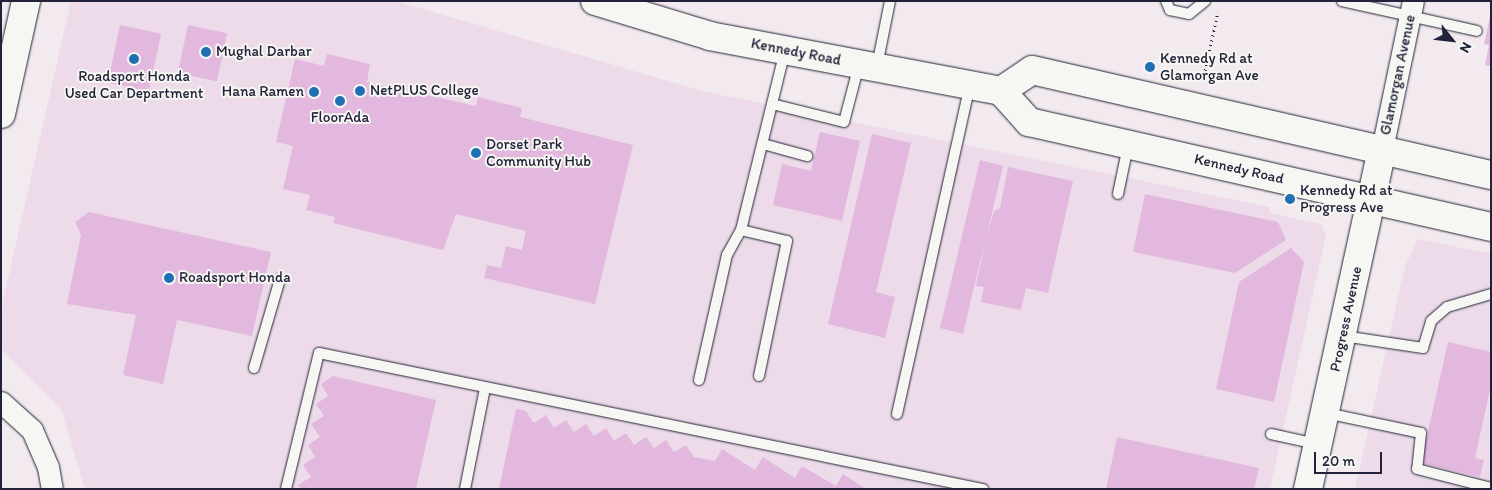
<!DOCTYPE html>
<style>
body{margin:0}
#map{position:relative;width:1492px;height:490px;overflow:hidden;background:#f2eaee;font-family:Itim,sans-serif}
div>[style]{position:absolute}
.built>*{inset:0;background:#eddbe9}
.building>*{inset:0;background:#e2b8de;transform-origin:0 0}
.path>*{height:3px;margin-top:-1.5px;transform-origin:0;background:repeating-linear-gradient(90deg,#22223b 0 1px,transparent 0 5px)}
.roads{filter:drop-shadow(0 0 1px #22223b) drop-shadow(0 0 1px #22223b)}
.service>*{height:10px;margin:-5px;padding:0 5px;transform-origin:5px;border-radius:5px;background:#f6f6f2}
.minor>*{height:21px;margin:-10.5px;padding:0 10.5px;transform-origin:10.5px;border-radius:10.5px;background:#f6f6f2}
.secondary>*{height:28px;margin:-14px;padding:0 14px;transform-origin:14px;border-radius:14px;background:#f6f6f2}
.dots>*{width:14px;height:14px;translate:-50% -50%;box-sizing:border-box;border:2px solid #f6f6f2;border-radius:50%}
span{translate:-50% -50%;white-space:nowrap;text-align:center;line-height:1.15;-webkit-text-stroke:4px #f6f6f2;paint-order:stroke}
.poi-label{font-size:15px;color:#22223b}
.left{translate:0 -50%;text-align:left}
.right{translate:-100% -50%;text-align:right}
.street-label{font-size:15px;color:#22223b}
.frame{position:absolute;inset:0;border:2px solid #22223b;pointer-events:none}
.north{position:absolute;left:1427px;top:15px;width:50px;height:50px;-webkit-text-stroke:4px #f6f6f2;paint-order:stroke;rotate:119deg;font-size:14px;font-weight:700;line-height:20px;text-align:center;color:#22223b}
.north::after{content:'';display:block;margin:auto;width:18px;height:22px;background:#22223b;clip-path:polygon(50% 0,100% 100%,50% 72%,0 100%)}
.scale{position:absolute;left:1314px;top:452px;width:68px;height:22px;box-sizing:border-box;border:2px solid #22223b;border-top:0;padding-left:6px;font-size:15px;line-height:18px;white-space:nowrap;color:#22223b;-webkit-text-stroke:4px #f6f6f2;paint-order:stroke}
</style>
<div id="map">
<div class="built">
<i style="clip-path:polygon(71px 1px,396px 1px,706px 92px,1270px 207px,1270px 213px,1321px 224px,1326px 235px,1270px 489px,85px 489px,62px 411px,1px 349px,1px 310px)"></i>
<i style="clip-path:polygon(1418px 239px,1491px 254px,1491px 489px,1355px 489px,1405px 266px)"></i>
</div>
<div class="building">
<i style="clip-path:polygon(1491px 12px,1491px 66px,1485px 65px,1489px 45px,1484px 44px)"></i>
<i style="left:120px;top:25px;width:42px;height:59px;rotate:12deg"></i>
<i style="left:188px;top:25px;width:40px;height:49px;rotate:12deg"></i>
<i style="clip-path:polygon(327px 54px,370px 64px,367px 82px,476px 106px,478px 97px,522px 108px,520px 117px,633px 145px,595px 304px,484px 278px,487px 265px,501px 268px,506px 246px,522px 250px,526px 231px,456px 214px,443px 250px,333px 223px,335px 217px,306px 210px,310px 195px,283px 189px,293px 146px,276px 142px,295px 59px,324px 66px)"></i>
<i style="clip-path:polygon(820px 132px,860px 141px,842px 221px,773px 205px,782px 164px,811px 171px)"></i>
<i style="clip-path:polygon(872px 134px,911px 143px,876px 292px,895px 297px,885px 338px,828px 324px)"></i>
<i style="clip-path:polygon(980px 160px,1003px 166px,987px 234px,994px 211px,1000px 208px,1008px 167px,1073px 181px,1048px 293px,1026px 288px,1021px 310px,981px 302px,984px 287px,976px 286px,986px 236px,963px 334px,940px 328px)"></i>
<i style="clip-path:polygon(1145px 194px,1278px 222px,1286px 240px,1235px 273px,1133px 252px)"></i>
<i style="clip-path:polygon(89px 212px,271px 252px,252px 336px,177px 320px,163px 384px,123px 375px,136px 315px,67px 304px,81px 235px,75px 222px)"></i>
<i style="clip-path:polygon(1291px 248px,1304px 262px,1274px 402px,1216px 389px,1239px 282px)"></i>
<i style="clip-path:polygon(1448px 342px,1491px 352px,1491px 385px,1475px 458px,1484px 460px,1480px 477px,1421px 463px)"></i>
<i style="clip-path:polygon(333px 376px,436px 400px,416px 489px,301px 489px,298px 485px,311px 477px,303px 465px,315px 457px,308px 445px,320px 437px,311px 424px,324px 416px,316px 404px,328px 396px,321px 384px)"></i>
<i style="clip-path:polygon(516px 409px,526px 411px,534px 423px,546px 415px,554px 428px,566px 420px,574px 432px,586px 424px,594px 436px,606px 428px,614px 441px,626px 433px,634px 445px,646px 437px,654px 448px,666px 440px,674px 452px,686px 445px,694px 457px,715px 461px,722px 449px,755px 470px,763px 457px,795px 478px,802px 466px,836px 486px,843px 474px,866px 489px,499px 489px)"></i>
<i style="clip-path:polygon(1117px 437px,1259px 468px,1254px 489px,1106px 489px)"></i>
</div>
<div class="path">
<i style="left:1204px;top:75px;width:65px;rotate:-77.5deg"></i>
</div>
<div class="roads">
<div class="service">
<i style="left:1166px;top:1px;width:10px;rotate:66deg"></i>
<i style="left:1170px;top:10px;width:19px;rotate:12deg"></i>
<i style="left:1189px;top:14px;width:21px;rotate:-39deg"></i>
<i style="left:1342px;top:1px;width:138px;rotate:12.5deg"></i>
<i style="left:877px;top:66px;width:66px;rotate:-78.7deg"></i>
<i style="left:772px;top:104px;width:74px;rotate:14deg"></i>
<i style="left:844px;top:122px;width:59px;rotate:-75.3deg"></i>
<i style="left:763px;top:144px;width:46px;rotate:15.3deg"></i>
<i style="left:1118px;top:194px;width:49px;rotate:-78.2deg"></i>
<i style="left:1343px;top:336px;width:81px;rotate:8.5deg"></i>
<i style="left:1423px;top:348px;width:28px;rotate:-73deg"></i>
<i style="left:1431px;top:321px;width:21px;rotate:-41deg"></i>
<i style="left:1447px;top:307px;width:46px;rotate:-16.5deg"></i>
<i style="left:254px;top:368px;width:93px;rotate:-73.7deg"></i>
<i style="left:759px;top:376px;width:138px;rotate:-78.3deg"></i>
<i style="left:787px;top:241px;width:47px;rotate:-166.6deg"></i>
<i style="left:741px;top:230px;width:184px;rotate:-76.2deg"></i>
<i style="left:699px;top:380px;width:128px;rotate:-77.4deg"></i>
<i style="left:727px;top:255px;width:29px;rotate:-61deg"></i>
<i style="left:1326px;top:413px;width:97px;rotate:11.9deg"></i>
<i style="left:1421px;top:433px;width:36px;rotate:96deg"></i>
<i style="left:1417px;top:469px;width:76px;rotate:14.4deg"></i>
<i style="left:897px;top:414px;width:336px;rotate:-77.5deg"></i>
<i style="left:1271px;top:434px;width:47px;rotate:12.3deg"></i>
<i style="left:286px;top:489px;width:140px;rotate:-76.4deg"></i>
<i style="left:319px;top:353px;width:678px;rotate:11.58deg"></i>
<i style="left:465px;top:489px;width:103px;rotate:-78.8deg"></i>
</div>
<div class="minor">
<i style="left:1382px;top:149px;width:151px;rotate:-78.2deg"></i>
<i style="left:1px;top:402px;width:42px;rotate:42.1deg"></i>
<i style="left:32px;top:430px;width:40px;rotate:66.6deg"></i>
<i style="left:48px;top:467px;width:22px;rotate:80deg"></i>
</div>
<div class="secondary">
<i style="left:595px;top:1px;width:120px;rotate:16.9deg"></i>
<i style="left:710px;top:36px;width:296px;rotate:10.7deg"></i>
<i style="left:1001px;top:91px;width:42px;rotate:47.9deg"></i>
<i style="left:1029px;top:122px;width:474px;rotate:12.8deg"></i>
<i style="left:1001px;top:91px;width:37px;rotate:-34deg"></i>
<i style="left:1032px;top:70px;width:471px;rotate:12.9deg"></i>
<i style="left:1px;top:114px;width:116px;rotate:-77.5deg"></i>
<i style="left:1308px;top:489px;width:348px;rotate:-77.7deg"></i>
</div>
</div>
<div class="dots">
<i style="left:206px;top:52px;background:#1f6fb2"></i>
<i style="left:134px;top:59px;background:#1f6fb2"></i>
<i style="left:1150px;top:67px;background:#1f6fb2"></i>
<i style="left:360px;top:91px;background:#1f6fb2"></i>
<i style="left:314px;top:92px;background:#1f6fb2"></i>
<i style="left:340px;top:101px;background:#1f6fb2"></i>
<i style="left:476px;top:153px;background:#1f6fb2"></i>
<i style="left:1290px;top:199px;background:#1f6fb2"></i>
<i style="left:169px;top:278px;background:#1f6fb2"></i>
</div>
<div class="poi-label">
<span class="left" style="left:216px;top:52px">Mughal Darbar</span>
<span class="left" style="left:1160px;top:67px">Kennedy Rd at<br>Glamorgan Ave</span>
<span style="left:134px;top:85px">Roadsport Honda<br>Used Car Department</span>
<span class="left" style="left:370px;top:91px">NetPLUS College</span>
<span class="right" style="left:304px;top:92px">Hana Ramen</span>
<span style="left:340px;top:118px">FloorAda</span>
<span class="left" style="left:486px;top:153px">Dorset Park<br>Community Hub</span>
<span class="left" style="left:1300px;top:199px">Kennedy Rd at<br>Progress Ave</span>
<span class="left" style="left:179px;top:278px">Roadsport Honda</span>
</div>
<div class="street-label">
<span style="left:796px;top:52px;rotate:11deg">Kennedy Road</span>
<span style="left:1398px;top:75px;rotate:-78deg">Glamorgan Avenue</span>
<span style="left:1239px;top:169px;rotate:13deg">Kennedy Road</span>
<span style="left:1346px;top:319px;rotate:-78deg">Progress Avenue</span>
</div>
<div class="frame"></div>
<div class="north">N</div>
<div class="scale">20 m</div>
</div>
